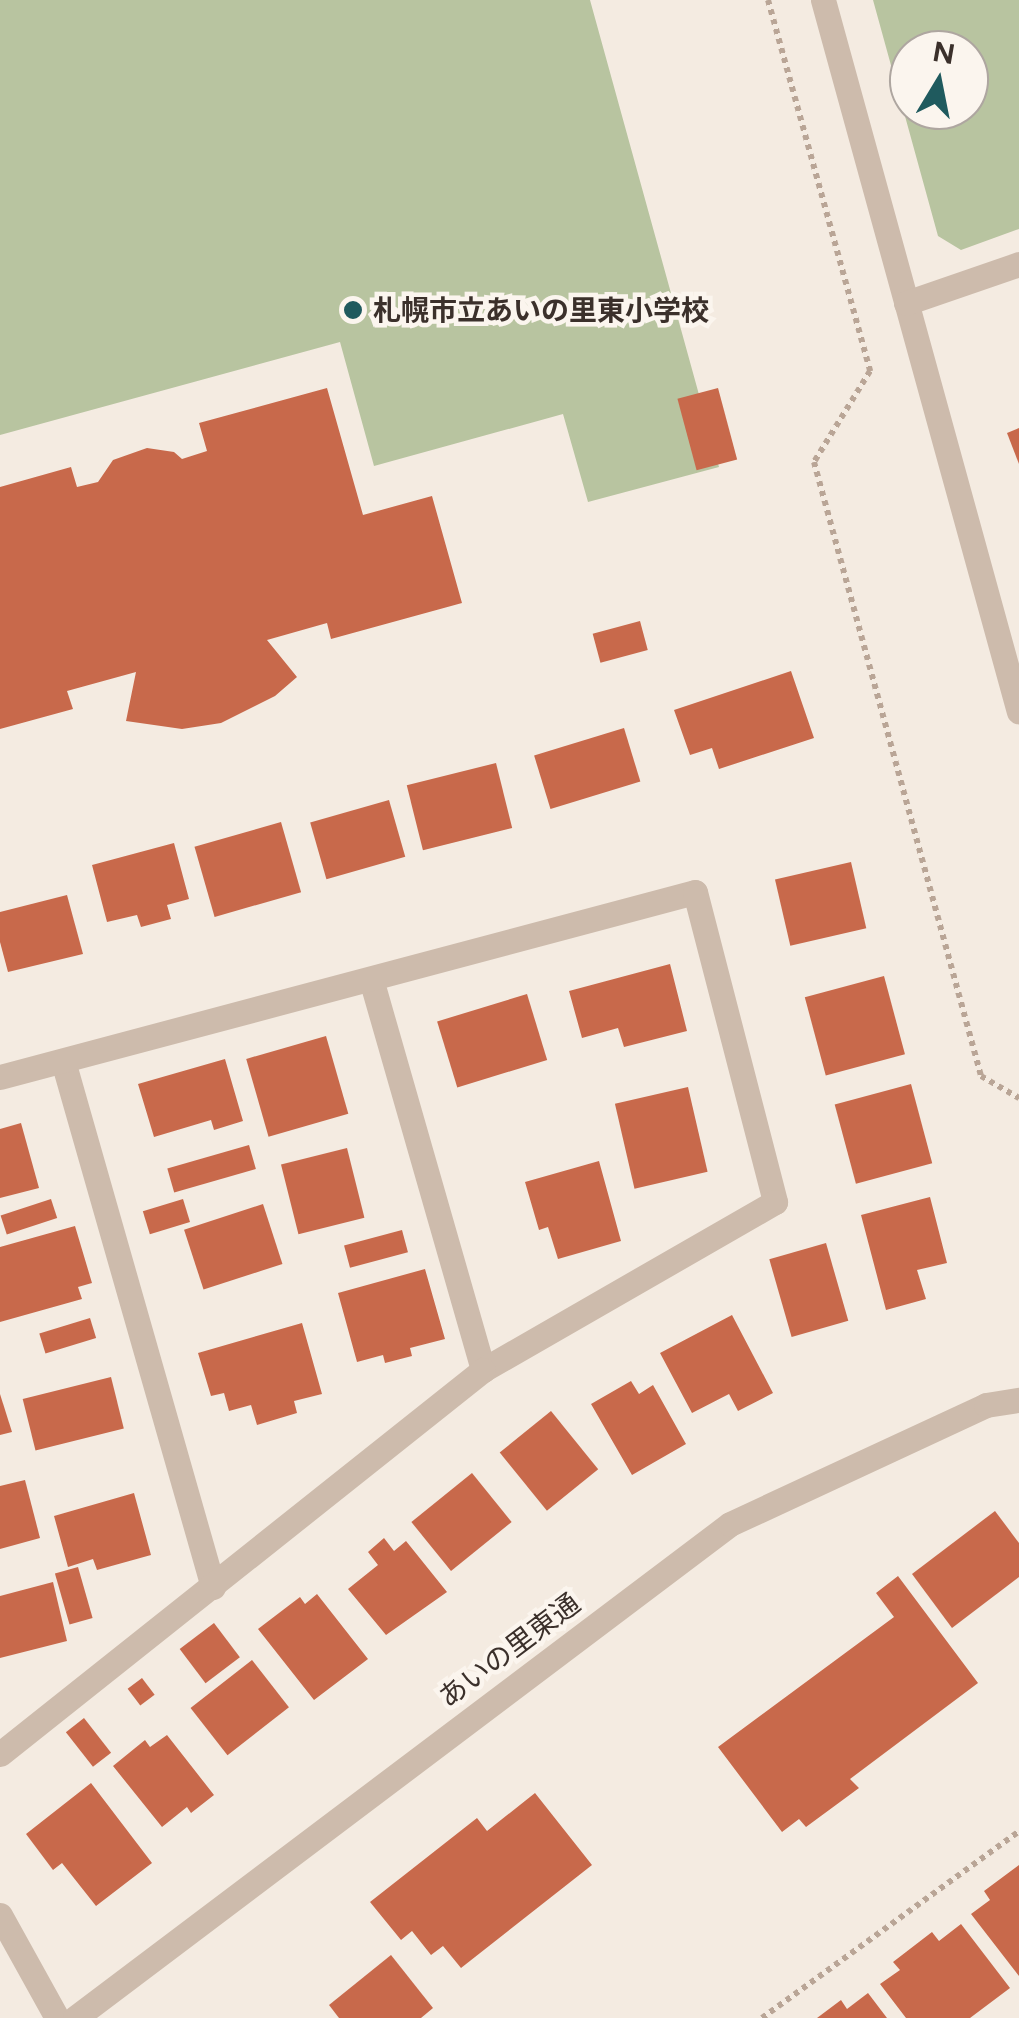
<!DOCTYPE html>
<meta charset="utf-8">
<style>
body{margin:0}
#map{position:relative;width:1019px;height:2018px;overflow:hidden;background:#f4ebe1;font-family:Figtree,"Noto Sans JP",sans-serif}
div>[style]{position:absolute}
.green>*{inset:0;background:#b8c4a0}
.building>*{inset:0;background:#c8694b;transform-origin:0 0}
.path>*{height:6px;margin-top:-3px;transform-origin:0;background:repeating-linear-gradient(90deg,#b9a596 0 5px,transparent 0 10px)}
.minor>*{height:25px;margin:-12.5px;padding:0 12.5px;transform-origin:12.5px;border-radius:12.5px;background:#cdbbac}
.dots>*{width:28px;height:28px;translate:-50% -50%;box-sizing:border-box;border:5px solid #fbf5ee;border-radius:50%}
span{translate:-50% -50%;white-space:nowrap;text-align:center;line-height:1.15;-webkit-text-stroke:9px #fbf5ee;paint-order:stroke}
.poi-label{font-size:28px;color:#3b302b;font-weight:700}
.left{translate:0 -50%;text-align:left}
.street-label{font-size:28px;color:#3b302b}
.north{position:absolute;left:889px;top:30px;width:100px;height:100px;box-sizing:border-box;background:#fbf5ee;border:2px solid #aea6a0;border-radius:50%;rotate:10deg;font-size:28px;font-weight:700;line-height:40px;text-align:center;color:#3b302b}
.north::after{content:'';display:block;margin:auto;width:35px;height:45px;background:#1f5a5e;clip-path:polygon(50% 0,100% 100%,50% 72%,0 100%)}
</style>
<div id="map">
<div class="green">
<i style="clip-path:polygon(0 0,590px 0,719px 467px,588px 502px,563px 414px,374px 466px,340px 342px,0 435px)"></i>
<i style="clip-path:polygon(evenodd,873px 0,1019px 0,1019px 229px,961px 250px,938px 236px,873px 0,909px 50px,969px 50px,969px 110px,909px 110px,909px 50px)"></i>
</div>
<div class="building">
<i style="clip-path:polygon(327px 388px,363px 515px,432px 496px,462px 603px,331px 639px,327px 623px,267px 640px,297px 677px,275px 696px,221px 723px,182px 729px,126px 721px,136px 672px,67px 691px,73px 709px,0 729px,0 487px,71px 467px,77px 487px,98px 482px,113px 460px,147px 448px,174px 452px,182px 459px,207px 451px,199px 423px)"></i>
<i style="left:718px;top:388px;width:74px;height:42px;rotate:75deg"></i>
<i style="clip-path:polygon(1019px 428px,1019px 464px,1007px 433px)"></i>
<i style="left:640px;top:621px;width:30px;height:49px;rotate:75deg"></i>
<i style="clip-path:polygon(791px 671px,814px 738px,719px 769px,712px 748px,690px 755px,674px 710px)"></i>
<i style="left:624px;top:728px;width:56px;height:94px;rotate:73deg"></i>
<i style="left:496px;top:763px;width:67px;height:92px;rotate:76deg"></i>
<i style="left:389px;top:800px;width:59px;height:82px;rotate:74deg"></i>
<i style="left:281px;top:822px;width:73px;height:90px;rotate:74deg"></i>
<i style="clip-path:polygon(174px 843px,189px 899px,167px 905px,171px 919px,141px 927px,137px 915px,107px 922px,92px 865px)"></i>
<i style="left:851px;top:862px;width:68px;height:78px;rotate:77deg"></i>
<i style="clip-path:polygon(67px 895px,83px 954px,8px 972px,0 942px,0 912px)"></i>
<i style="clip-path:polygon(670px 964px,687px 1031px,624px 1047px,618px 1028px,582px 1038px,569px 991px)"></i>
<i style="left:884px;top:976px;width:81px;height:82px;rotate:75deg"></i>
<i style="left:527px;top:994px;width:69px;height:94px;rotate:73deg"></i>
<i style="left:326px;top:1036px;width:81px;height:83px;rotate:74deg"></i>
<i style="clip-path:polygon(225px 1059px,243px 1121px,214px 1130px,211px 1120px,154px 1137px,138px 1084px)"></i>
<i style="left:911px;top:1084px;width:82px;height:79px;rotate:75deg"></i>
<i style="left:688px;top:1087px;width:87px;height:75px;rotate:77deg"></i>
<i style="clip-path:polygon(21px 1123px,39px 1188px,0 1198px,0 1129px)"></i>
<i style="left:249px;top:1145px;width:25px;height:85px;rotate:74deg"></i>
<i style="left:347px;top:1148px;width:72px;height:68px;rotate:76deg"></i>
<i style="clip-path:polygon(599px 1161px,621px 1241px,558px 1259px,548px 1227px,539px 1230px,525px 1182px)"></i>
<i style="clip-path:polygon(930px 1197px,947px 1263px,917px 1270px,926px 1299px,886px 1310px,861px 1215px)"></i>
<i style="left:51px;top:1199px;width:20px;height:53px;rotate:72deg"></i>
<i style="left:183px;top:1199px;width:24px;height:42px;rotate:73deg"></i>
<i style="left:263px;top:1204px;width:63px;height:83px;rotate:72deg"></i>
<i style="clip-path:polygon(75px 1226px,92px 1283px,78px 1287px,82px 1299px,0 1322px,0 1247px)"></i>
<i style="left:402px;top:1230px;width:23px;height:60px;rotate:75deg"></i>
<i style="left:826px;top:1243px;width:81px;height:59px;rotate:74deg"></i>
<i style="clip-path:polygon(425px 1269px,445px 1339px,410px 1348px,412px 1356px,385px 1363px,383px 1355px,357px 1362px,338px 1293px)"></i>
<i style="clip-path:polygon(732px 1315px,773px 1393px,738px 1411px,729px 1394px,692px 1413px,660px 1353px)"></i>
<i style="left:90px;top:1318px;width:21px;height:53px;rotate:73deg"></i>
<i style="clip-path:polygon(302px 1323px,322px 1394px,294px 1401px,297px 1413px,257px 1425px,251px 1405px,229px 1411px,224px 1393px,211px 1396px,198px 1353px)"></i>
<i style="left:111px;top:1377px;width:53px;height:91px;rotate:76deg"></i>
<i style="clip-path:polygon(631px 1381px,639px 1394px,653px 1385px,686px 1444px,632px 1475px,591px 1404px)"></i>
<i style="clip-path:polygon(0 1394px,12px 1432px,0 1435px)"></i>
<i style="left:551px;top:1411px;width:75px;height:66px;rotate:51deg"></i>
<i style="left:472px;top:1473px;width:63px;height:78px;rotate:51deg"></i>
<i style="clip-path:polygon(25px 1480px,40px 1538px,0 1549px,0 1486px)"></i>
<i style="clip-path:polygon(134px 1493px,151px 1555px,97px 1570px,93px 1559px,68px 1567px,54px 1516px)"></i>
<i style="clip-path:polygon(995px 1511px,1019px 1543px,1019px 1577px,952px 1628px,912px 1574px)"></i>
<i style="clip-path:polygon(384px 1538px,394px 1551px,406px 1541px,447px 1592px,386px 1635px,348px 1589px,378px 1565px,368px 1552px)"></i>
<i style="left:78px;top:1567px;width:53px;height:24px;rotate:74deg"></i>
<i style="clip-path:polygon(898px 1576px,978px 1683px,850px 1779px,859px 1788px,806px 1827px,799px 1819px,782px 1832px,718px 1747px,894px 1617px,876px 1593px)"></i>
<i style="clip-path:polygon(53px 1582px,67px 1641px,0 1658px,0 1596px)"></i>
<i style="clip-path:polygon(317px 1594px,368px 1659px,314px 1700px,258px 1629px,300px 1597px,305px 1604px)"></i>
<i style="left:214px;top:1623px;width:43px;height:43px;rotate:53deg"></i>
<i style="left:252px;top:1660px;width:60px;height:78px;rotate:52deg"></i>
<i style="left:142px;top:1678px;width:21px;height:18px;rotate:53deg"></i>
<i style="left:84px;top:1718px;width:44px;height:23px;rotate:52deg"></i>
<i style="clip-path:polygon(167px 1735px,214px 1795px,191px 1813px,187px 1807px,162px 1827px,113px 1766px,145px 1740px,150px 1747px)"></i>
<i style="clip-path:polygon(91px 1783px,152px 1863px,96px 1906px,62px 1863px,53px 1870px,26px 1834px)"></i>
<i style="clip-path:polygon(535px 1793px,592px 1865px,461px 1968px,443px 1946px,431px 1955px,412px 1931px,401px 1940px,370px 1902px,477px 1818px,487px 1831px)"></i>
<i style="clip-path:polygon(1019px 1865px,1019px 1976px,971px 1914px,990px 1900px,984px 1891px)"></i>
<i style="clip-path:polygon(961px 1924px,1010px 1988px,970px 2018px,906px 2018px,880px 1984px,900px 1970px,893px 1962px,932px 1932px,939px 1941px)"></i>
<i style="clip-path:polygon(391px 1955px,433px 2008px,421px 2018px,339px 2018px,329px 2005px)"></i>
<i style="clip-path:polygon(868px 1993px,887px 2018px,817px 2018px,841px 2000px,847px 2009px)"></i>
</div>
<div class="path">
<i style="left:768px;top:0;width:385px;rotate:74.6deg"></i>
<i style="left:870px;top:371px;width:107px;rotate:121.6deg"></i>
<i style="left:814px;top:462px;width:636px;rotate:74.78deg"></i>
<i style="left:981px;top:1076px;width:44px;rotate:30.1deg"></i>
<i style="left:762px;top:2018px;width:318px;rotate:-36deg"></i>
</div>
<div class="minor">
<i style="left:823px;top:0;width:738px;rotate:74.61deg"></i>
<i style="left:906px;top:303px;width:120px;rotate:-19deg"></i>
<i style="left:371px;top:979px;width:407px;rotate:74deg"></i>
<i style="left:63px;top:1061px;width:547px;rotate:74.08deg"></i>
<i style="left:0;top:1077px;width:719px;rotate:-14.91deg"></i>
<i style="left:695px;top:892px;width:320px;rotate:75.5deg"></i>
<i style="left:775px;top:1202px;width:337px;rotate:150.1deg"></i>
<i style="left:483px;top:1370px;width:617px;rotate:141.51deg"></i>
<i style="left:0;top:1915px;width:118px;rotate:61deg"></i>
<i style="left:75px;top:2018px;width:820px;rotate:-37.02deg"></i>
<i style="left:730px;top:1524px;width:282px;rotate:-24.9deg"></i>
<i style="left:986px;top:1405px;width:33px;rotate:-9deg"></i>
</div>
<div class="dots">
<i style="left:353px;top:310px;background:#1f5a5e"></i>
</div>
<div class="poi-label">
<span class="left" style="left:373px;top:310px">札幌市立あいの里東小学校</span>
</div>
<div class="street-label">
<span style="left:509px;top:1650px;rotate:-37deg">あいの里東通</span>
</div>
<div class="north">N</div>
</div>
